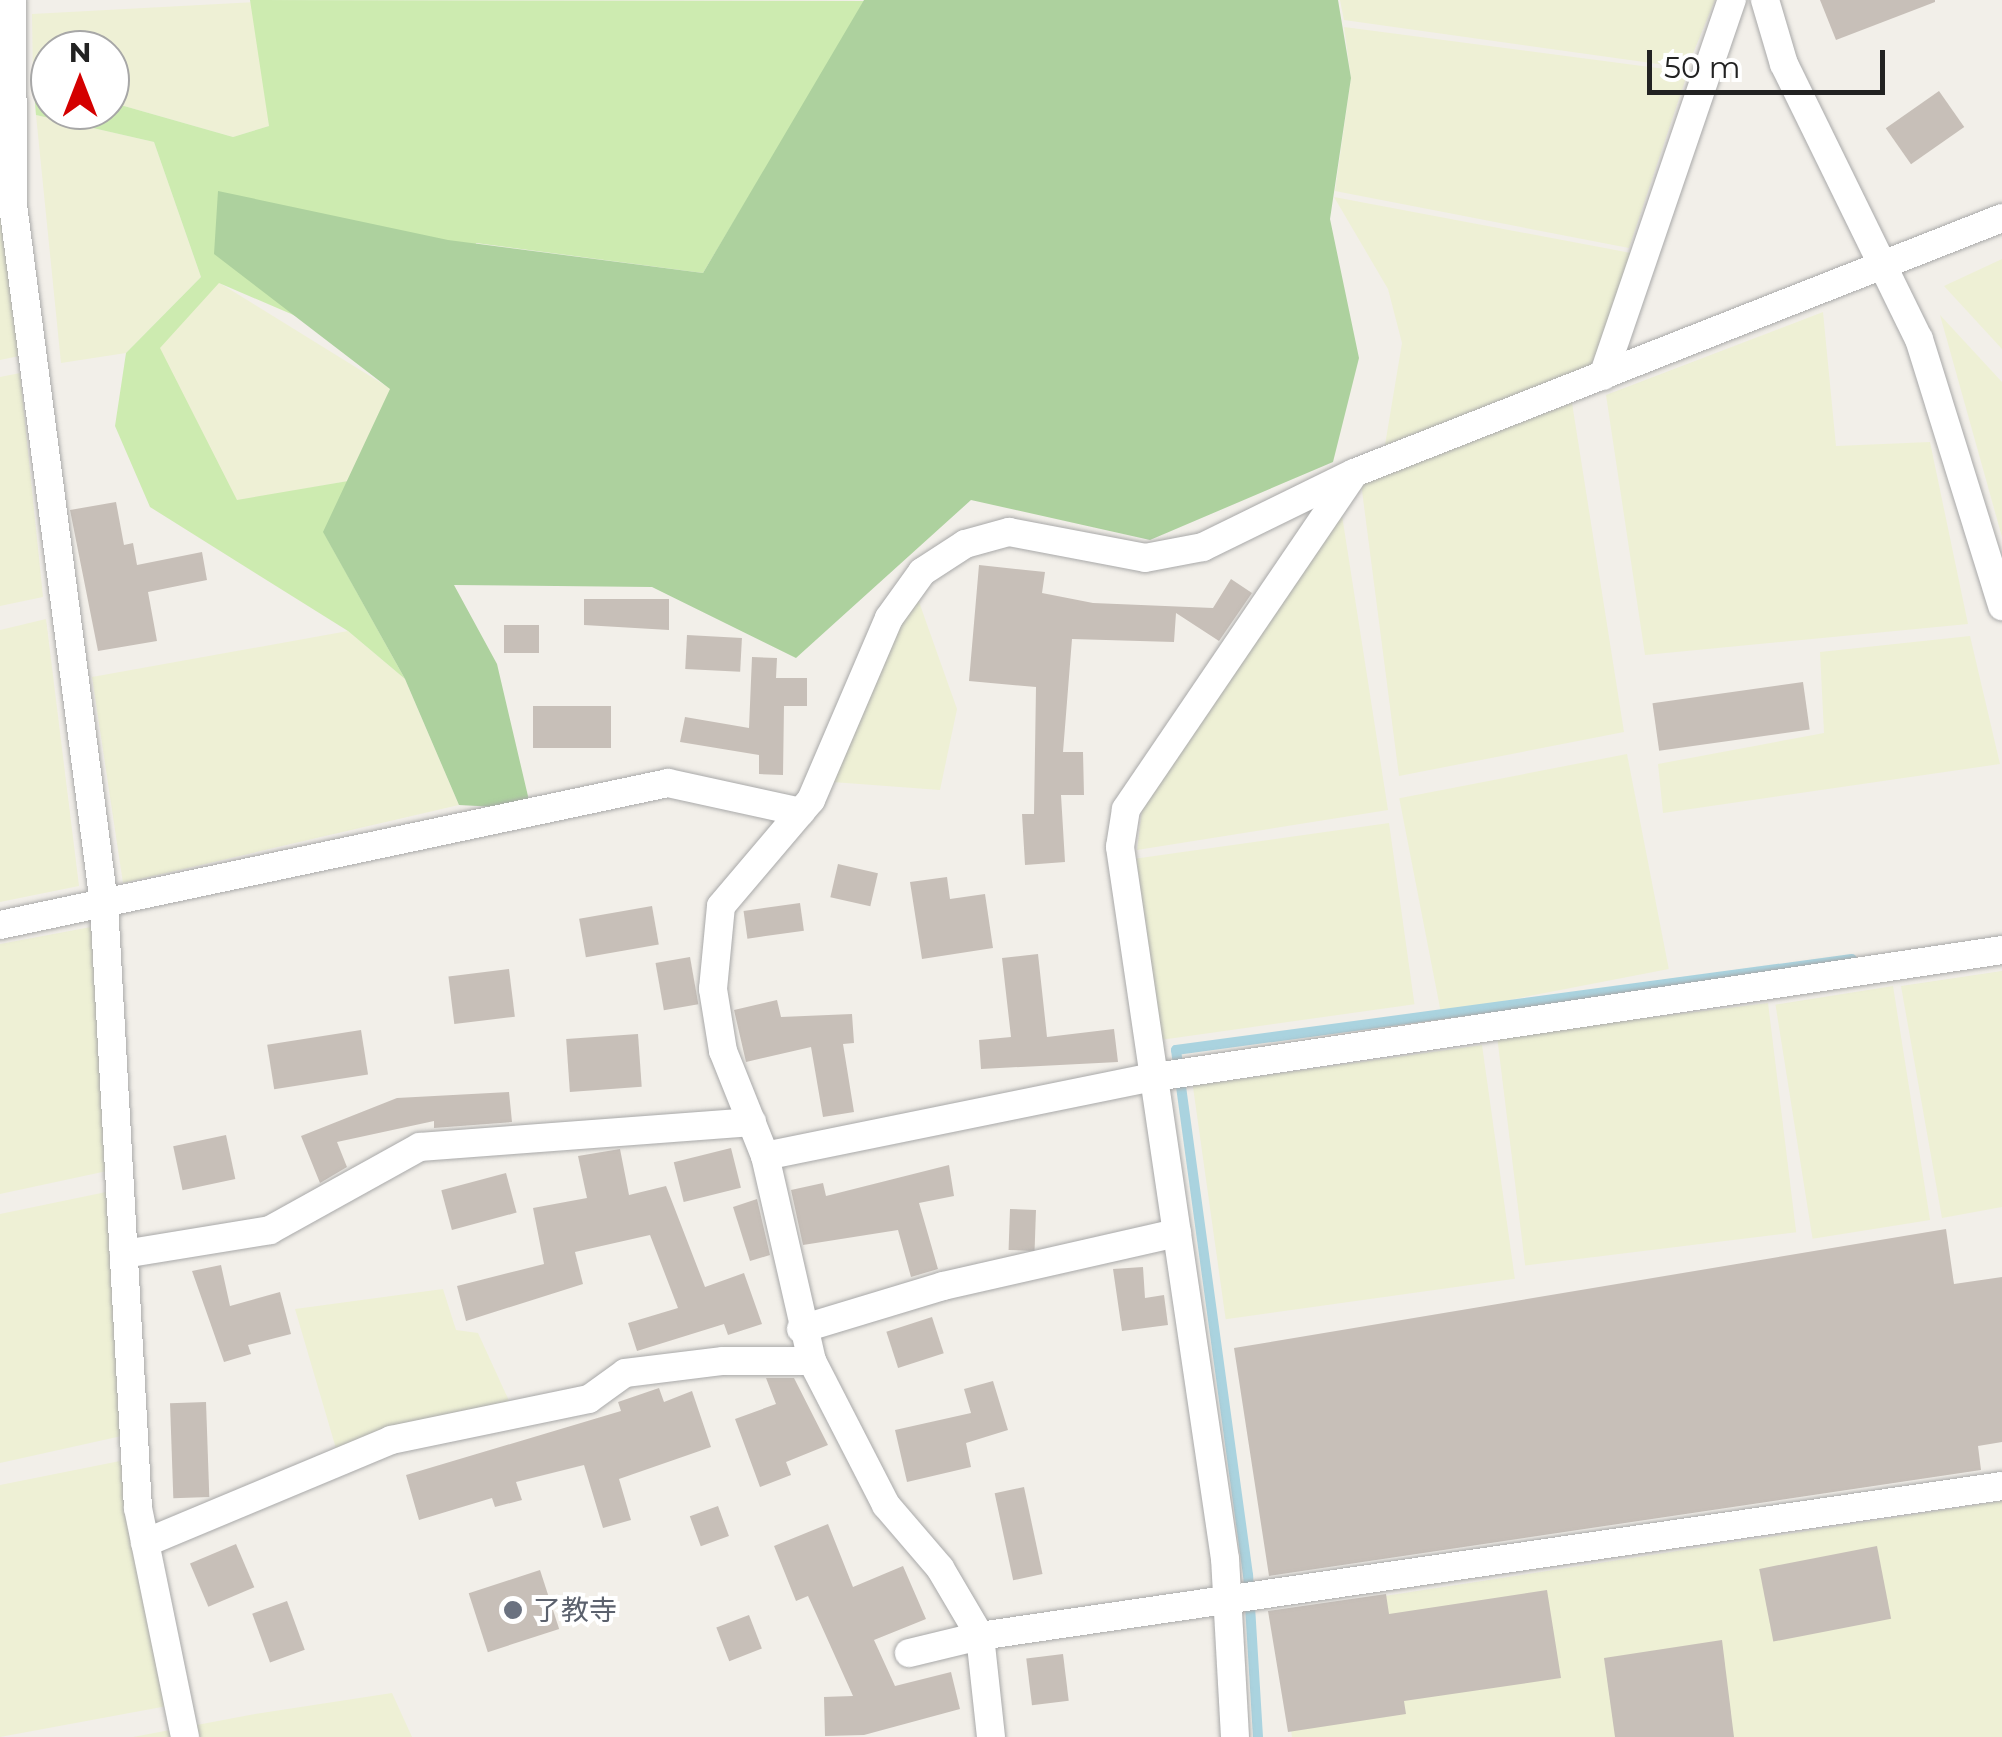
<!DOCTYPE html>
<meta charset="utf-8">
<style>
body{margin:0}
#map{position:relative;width:2002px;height:1737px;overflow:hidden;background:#f2efe9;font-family:Montserrat,"Noto Sans JP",sans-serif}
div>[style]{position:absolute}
.farmland>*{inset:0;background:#eef0d5;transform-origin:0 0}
.grass>*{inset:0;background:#cdebb0}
.forest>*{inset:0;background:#add19e}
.stream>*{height:10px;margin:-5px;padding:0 5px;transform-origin:5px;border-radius:5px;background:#aad3df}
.building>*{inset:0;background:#c7bfb8;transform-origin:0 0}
.roads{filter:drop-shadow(0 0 2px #a9a9a9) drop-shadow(0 0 2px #a9a9a9)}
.minor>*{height:28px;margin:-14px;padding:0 14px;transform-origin:14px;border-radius:14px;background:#fff}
.dots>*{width:28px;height:28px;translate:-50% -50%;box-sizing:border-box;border:5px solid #fff;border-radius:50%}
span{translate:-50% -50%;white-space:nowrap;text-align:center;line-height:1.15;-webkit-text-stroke:8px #fff;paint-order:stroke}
.worship-label{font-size:28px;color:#5b616d}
.left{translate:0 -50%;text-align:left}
.north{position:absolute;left:30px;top:30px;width:100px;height:100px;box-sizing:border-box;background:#fff;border:2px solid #a7a7a7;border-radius:50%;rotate:0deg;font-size:28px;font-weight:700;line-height:40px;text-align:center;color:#222}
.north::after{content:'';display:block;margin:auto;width:35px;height:45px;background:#d40000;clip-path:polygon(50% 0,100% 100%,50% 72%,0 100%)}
.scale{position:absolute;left:1647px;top:50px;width:238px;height:45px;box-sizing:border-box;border:5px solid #222;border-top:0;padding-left:12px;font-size:30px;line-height:35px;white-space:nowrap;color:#222;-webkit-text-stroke:8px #fff;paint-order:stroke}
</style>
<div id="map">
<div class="farmland">
<i style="clip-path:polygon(1340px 0,1715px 0,1687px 68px,1344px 20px)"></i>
<i style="clip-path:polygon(258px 2px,269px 126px,233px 137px,110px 102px,110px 50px,50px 50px,50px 84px,33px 80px,32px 14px)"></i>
<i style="clip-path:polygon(1344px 27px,1688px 72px,1629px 248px,1335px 191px,1351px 78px)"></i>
<i style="clip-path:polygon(36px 115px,154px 142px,201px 277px,126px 353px,61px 363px)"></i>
<i style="clip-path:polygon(1334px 197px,1631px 253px,1591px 368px,1385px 445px,1402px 343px,1388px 289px)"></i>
<i style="clip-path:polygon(0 207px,19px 356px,0 360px)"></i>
<i style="clip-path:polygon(2002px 259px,2002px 349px,1944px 286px)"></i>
<i style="clip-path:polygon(218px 282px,391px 389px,348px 481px,237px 501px,159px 348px)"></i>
<i style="clip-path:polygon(1823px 312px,1836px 446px,1930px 442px,1968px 624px,1645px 655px,1606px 395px)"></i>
<i style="clip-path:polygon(1940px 315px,2002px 382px,2002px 537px)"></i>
<i style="clip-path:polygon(20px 373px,43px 597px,0 606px,0 377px)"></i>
<i style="clip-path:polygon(1572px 403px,1624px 732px,1399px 776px,1361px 483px)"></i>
<i style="clip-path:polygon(1341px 509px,1388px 810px,1137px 850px,1143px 802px)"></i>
<i style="clip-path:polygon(913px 585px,957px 709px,940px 790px,819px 781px)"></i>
<i style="clip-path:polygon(46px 619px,79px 886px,0 902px,0 630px)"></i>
<i style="clip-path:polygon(348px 631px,405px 679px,459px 805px,123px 883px,92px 677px)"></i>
<i style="clip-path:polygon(1970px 636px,2000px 764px,1663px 813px,1658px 764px,1824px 733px,1820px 652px)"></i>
<i style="left:1627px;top:754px;width:219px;height:232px;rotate:79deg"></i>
<i style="left:1389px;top:823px;width:183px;height:255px;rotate:82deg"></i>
<i style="clip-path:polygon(91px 927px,107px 1171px,0 1194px,0 944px)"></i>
<i style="clip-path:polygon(2002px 971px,2002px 1207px,1942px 1218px,1901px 986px)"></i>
<i style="left:1893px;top:986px;width:237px;height:119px;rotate:81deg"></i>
<i style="left:1768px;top:1003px;width:231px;height:273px;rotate:83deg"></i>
<i style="left:1482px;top:1045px;width:236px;height:292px;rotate:82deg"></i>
<i style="clip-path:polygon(111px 1191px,126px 1435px,0 1463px,0 1214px)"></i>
<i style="clip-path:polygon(443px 1289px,456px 1330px,478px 1333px,515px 1414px,337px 1452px,295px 1309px)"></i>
<i style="clip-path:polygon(135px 1458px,178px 1704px,0 1737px,0 1485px)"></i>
<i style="clip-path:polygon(2002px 1501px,2002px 1737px,1292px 1737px,1274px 1613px)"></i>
<i style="clip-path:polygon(392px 1693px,412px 1737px,133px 1737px,255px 1714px)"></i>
</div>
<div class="grass">
<i style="clip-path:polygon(250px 0,866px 1px,703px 273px,476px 243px,440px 378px,219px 283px,160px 348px,237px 500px,348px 481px,324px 533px,405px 679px,348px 631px,150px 507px,115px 426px,126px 353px,201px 277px,154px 142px,36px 115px,33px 80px,50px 84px,50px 110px,110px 110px,110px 102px,233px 137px,269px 126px)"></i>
</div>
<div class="forest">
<i style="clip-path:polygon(864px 0,1338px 0,1351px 78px,1330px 219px,1359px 358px,1333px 462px,1150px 540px,971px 500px,796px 658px,652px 587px,454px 585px,497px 664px,531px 809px,459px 805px,405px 679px,323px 532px,390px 389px,214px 254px,218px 191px,448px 240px,703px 273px)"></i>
</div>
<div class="stream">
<i style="left:1258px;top:1737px;width:162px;rotate:-93.5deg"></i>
<i style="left:1248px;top:1575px;width:530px;rotate:-97.81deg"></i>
<i style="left:1176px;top:1050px;width:682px;rotate:-7.67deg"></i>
</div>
<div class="building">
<i style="clip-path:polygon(1820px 0,1935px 0,1935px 2px,1836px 40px)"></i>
<i style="left:1939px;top:91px;width:44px;height:65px;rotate:55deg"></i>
<i style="clip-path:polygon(116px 502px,124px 545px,133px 543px,137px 565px,202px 552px,207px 580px,148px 592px,157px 641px,98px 651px,70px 510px)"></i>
<i style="clip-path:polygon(979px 565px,1045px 572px,1042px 593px,1093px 603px,1213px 608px,1231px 579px,1252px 593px,1219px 641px,1176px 613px,1174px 642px,1072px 639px,1063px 752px,1083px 752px,1084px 795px,1061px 795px,1065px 862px,1025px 865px,1022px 814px,1034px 814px,1036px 687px,969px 681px)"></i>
<i style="clip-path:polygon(584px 599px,669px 599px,669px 630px,584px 625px)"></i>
<i style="left:504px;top:625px;width:35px;height:28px"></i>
<i style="left:687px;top:635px;width:55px;height:34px;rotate:3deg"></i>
<i style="clip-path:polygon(752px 657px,777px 658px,776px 678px,807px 678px,807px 706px,784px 706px,783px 775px,759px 774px,759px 755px,680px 742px,685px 717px,749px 728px)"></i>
<i style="left:1803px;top:682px;width:48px;height:152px;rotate:82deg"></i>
<i style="left:611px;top:706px;width:42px;height:78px;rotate:90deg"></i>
<i style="left:838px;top:864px;width:41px;height:34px;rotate:13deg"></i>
<i style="clip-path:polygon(947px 877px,950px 899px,985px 894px,993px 948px,922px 959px,910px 882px)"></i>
<i style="left:800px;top:903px;width:28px;height:57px;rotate:82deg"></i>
<i style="left:652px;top:906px;width:39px;height:74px;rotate:80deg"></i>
<i style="clip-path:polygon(1038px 954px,1047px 1037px,1114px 1029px,1118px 1062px,981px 1069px,979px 1040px,1011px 1037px,1002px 958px)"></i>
<i style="left:690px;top:957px;width:48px;height:35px;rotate:80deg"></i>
<i style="left:509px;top:969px;width:48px;height:61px;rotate:83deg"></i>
<i style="clip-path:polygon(777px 1000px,781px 1017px,852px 1014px,854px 1043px,843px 1044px,854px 1112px,823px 1117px,811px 1047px,746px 1062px,734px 1010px)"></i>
<i style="left:361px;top:1030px;width:45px;height:95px;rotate:81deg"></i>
<i style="left:638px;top:1034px;width:53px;height:72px;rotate:86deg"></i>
<i style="clip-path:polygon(509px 1092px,512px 1122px,434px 1128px,434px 1121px,337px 1142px,347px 1167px,320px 1183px,301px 1136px,397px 1098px)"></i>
<i style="left:226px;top:1135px;width:45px;height:54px;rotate:78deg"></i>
<i style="left:731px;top:1148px;width:41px;height:59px;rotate:76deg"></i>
<i style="clip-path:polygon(620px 1149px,629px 1195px,666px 1186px,705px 1287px,744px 1273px,762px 1324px,728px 1335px,724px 1324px,637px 1351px,628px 1323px,678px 1308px,650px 1235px,575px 1252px,583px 1284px,466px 1321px,457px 1286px,544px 1264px,533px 1208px,587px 1198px,578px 1156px)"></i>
<i style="clip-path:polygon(949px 1165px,954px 1196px,919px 1203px,938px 1269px,911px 1277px,898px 1230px,803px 1245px,791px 1190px,823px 1183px,826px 1196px)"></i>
<i style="left:506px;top:1173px;width:41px;height:67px;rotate:75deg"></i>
<i style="clip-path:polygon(757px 1199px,770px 1255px,750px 1261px,733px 1207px)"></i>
<i style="left:1010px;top:1209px;width:26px;height:41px;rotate:2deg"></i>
<i style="clip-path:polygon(1946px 1229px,1954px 1284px,2002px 1277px,2002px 1442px,1978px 1446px,1981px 1470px,1269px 1576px,1234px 1348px)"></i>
<i style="clip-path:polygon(221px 1265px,230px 1306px,280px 1292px,291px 1334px,248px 1345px,251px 1354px,224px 1362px,192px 1271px)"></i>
<i style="clip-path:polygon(1143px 1267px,1145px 1298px,1164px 1295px,1168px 1325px,1122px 1331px,1113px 1269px)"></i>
<i style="left:932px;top:1317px;width:38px;height:48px;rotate:72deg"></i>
<i style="clip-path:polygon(766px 1378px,794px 1378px,828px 1445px,786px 1462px,791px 1475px,760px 1487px,735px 1419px,776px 1404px)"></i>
<i style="clip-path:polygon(993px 1381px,1008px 1430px,966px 1443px,971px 1467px,907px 1482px,895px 1430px,971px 1413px,964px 1389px)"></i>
<i style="clip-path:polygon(659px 1388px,664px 1402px,692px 1391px,711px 1447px,619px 1479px,631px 1520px,603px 1528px,584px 1465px,516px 1482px,522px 1500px,495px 1507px,492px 1498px,419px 1520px,406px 1475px,621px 1411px,618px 1402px)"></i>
<i style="left:206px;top:1402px;width:95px;height:36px;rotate:88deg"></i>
<i style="left:1024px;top:1487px;width:89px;height:30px;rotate:78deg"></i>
<i style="left:718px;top:1506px;width:32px;height:30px;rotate:70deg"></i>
<i style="clip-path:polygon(828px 1524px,853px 1587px,903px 1566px,926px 1619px,874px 1640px,895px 1686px,951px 1672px,960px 1709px,864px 1735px,825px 1736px,824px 1697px,853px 1696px,808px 1596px,796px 1601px,774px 1546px)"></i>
<i style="left:236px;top:1544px;width:47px;height:50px;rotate:67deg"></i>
<i style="left:1877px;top:1546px;width:74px;height:120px;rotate:79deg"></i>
<i style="left:540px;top:1570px;width:62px;height:75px;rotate:72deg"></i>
<i style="clip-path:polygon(1547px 1590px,1561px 1678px,1404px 1701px,1406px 1714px,1288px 1732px,1268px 1611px,1386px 1594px,1389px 1614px)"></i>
<i style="left:287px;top:1601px;width:52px;height:37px;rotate:70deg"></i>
<i style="left:749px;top:1615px;width:36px;height:35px;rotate:69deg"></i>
<i style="clip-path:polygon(1722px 1640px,1734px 1737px,1615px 1737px,1604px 1658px)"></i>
<i style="left:1063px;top:1654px;width:47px;height:37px;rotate:83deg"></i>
</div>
<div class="roads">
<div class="minor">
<i style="left:12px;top:0;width:205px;rotate:89.7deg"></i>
<i style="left:13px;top:205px;width:705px;rotate:82.58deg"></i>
<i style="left:104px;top:904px;width:605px;rotate:86.78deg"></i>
<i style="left:138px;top:1508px;width:234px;rotate:78.4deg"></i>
<i style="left:1765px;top:0;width:67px;rotate:73.5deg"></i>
<i style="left:1784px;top:64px;width:306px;rotate:63.9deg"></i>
<i style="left:1919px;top:339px;width:280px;rotate:72.7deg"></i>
<i style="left:1603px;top:376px;width:398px;rotate:-71.1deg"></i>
<i style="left:0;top:925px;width:683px;rotate:-12deg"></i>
<i style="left:668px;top:783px;width:136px;rotate:12.3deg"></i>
<i style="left:765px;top:1156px;width:392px;rotate:-11.5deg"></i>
<i style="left:1149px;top:1078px;width:863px;rotate:-8.53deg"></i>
<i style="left:124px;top:1254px;width:148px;rotate:-9.3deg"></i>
<i style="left:270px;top:1230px;width:171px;rotate:-29deg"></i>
<i style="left:420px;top:1147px;width:333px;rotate:-4.3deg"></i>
<i style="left:801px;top:1329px;width:148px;rotate:-16.8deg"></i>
<i style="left:943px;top:1286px;width:240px;rotate:-12.8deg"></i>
<i style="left:145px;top:1543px;width:267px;rotate:-22.7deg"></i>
<i style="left:391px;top:1440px;width:202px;rotate:-11.7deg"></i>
<i style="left:589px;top:1399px;width:44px;rotate:-35.8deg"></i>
<i style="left:625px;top:1373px;width:99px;rotate:-7deg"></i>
<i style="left:723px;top:1361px;width:89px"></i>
<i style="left:909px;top:1653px;width:73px;rotate:-13.5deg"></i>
<i style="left:980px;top:1636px;width:1033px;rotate:-8.35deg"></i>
<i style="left:991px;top:1737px;width:102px;rotate:-96.2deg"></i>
<i style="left:980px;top:1636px;width:79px;rotate:-120.5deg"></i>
<i style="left:940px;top:1568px;width:83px;rotate:-130.6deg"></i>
<i style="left:886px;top:1505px;width:162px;rotate:-117.2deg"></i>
<i style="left:812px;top:1361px;width:210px;rotate:-102.9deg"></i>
<i style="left:765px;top:1156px;width:113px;rotate:-111.8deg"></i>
<i style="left:723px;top:1051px;width:63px;rotate:-99.2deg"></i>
<i style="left:713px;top:989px;width:83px;rotate:-84.5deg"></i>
<i style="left:721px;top:906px;width:139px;rotate:-49.7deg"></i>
<i style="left:811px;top:800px;width:198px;rotate:-66.8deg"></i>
<i style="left:889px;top:618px;width:57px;rotate:-54.3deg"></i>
<i style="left:922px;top:572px;width:51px;rotate:-33.1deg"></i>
<i style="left:965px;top:544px;width:46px;rotate:-15.3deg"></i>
<i style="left:1009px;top:532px;width:138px;rotate:10.8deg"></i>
<i style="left:1145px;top:558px;width:59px;rotate:-10.7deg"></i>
<i style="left:1203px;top:547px;width:168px;rotate:-26.1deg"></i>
<i style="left:1354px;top:473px;width:696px;rotate:-21.48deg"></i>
<i style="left:1235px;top:1737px;width:178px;rotate:-93.2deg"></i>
<i style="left:1225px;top:1559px;width:720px;rotate:-98.39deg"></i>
<i style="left:1120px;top:847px;width:38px;rotate:-81deg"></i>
<i style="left:1126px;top:809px;width:402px;rotate:-55.8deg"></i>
</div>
</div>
<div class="dots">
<i style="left:513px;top:1610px;background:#6b7280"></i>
</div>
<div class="worship-label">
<span class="left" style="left:533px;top:1610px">了教寺</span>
</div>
<div class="north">N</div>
<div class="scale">50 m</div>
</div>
